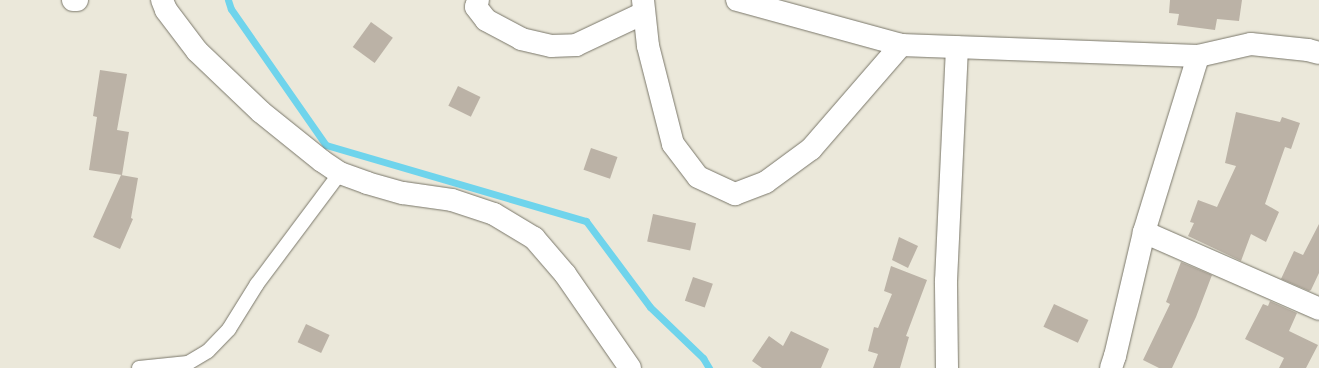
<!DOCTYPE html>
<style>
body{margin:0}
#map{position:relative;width:1319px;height:368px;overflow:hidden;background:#ebe8da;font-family:"Sofia Sans Condensed",sans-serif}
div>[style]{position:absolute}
.stream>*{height:7px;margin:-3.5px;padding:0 3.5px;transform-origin:3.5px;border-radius:3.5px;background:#6fd4ec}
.building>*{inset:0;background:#bbb2a6;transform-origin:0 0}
.roads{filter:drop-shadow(0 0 1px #7a776a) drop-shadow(0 0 1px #7a776a)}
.lane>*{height:14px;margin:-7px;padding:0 7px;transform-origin:7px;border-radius:7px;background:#fff}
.street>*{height:22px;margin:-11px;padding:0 11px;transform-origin:11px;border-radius:11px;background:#fff}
span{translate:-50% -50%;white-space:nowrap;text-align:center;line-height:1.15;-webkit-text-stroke:3px #fff;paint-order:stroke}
</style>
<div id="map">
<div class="stream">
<i style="left:228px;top:0;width:9px;rotate:72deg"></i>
<i style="left:231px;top:9px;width:166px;rotate:55.1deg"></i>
<i style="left:326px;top:145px;width:271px;rotate:16.3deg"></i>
<i style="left:586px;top:221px;width:107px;rotate:53.3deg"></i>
<i style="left:650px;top:307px;width:74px;rotate:43.9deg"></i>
<i style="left:703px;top:358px;width:12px;rotate:59deg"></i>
</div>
<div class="building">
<i style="clip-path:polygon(1170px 0,1242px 0,1239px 21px,1217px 19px,1215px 30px,1177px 25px,1179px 14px,1169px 13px)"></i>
<i style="left:371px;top:22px;width:27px;height:31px;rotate:36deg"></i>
<i style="clip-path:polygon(100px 70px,127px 74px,117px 130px,129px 132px,122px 175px,89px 170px,97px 117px,93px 116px)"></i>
<i style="left:458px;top:86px;width:25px;height:22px;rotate:26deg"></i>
<i style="clip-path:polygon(1236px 112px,1280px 122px,1282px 117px,1300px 123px,1291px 149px,1285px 147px,1265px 204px,1279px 212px,1266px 242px,1251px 234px,1241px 261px,1188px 236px,1194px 223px,1190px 222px,1198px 200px,1217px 207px,1236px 166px,1225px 163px)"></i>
<i style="left:591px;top:148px;width:28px;height:23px;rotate:19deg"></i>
<i style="clip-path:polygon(121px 175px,138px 178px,131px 218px,133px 219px,120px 249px,93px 237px)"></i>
<i style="left:653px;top:214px;width:44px;height:28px;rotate:12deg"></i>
<i style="clip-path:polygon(1319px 224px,1319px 273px,1311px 290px,1309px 291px,1281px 279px,1294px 251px,1303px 255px)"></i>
<i style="clip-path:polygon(899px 237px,918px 246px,908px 268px,892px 260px)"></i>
<i style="clip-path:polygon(1181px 262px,1212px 275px,1196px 317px,1172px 368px,1159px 368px,1143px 360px,1170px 304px,1166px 302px)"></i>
<i style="clip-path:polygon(891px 266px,927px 280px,906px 336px,909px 337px,900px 368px,873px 368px,878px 354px,868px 351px,874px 327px,878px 328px,892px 294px,884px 291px)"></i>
<i style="left:693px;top:277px;width:21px;height:25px;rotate:19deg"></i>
<i style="clip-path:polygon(1270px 301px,1297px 313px,1289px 331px,1318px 345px,1306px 368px,1279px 368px,1284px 358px,1245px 339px,1263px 304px,1268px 306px)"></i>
<i style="left:1054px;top:304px;width:38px;height:25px;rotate:25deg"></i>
<i style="left:306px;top:324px;width:26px;height:20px;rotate:25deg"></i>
<i style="clip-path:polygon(791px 331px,829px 349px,821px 368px,762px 368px,752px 361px,769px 336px,783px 346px)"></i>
</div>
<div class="roads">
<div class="lane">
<i style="left:139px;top:368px;width:49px;rotate:-5.8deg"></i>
<i style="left:188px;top:363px;width:23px;rotate:-31deg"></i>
<i style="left:208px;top:351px;width:30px;rotate:-46deg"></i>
<i style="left:229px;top:329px;width:53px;rotate:-58.1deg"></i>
<i style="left:257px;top:284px;width:139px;rotate:-53.2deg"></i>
</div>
<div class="street">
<i style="left:73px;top:0;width:4px"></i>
<i style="left:162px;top:0;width:11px;rotate:68deg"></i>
<i style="left:166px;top:10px;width:51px;rotate:52.9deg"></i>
<i style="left:197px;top:51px;width:88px;rotate:43.6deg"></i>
<i style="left:261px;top:112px;width:78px;rotate:38.8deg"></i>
<i style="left:322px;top:161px;width:22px;rotate:34deg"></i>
<i style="left:340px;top:173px;width:29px;rotate:20deg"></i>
<i style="left:367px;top:183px;width:37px;rotate:16deg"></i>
<i style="left:403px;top:193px;width:49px;rotate:8.1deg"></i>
<i style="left:452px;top:200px;width:44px;rotate:18.4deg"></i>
<i style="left:494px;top:214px;width:47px;rotate:31deg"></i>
<i style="left:534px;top:238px;width:48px;rotate:49.3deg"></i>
<i style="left:565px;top:274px;width:114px;rotate:55.3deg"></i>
<i style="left:478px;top:0;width:7px;rotate:106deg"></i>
<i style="left:476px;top:7px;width:16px;rotate:52deg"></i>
<i style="left:486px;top:20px;width:40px;rotate:28deg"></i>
<i style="left:521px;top:39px;width:31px;rotate:13deg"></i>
<i style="left:551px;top:46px;width:25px;rotate:-2deg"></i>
<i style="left:576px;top:45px;width:75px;rotate:-25.2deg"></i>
<i style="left:643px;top:0;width:46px;rotate:83.8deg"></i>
<i style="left:648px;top:46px;width:101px;rotate:75.7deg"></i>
<i style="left:673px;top:144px;width:41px;rotate:52.9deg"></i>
<i style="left:698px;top:177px;width:41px;rotate:24.7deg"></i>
<i style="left:735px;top:194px;width:33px;rotate:-21deg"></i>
<i style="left:766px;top:182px;width:56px;rotate:-36.3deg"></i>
<i style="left:811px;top:149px;width:138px;rotate:-49.1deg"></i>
<i style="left:737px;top:0;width:170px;rotate:15.3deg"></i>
<i style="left:901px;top:45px;width:297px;rotate:2.1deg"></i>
<i style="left:1198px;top:56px;width:54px;rotate:-12.8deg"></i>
<i style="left:1251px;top:44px;width:57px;rotate:6deg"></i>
<i style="left:1308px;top:50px;width:11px;rotate:15deg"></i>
<i style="left:1144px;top:232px;width:191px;rotate:23.7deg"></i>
<i style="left:947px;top:368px;width:87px;rotate:-90.7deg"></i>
<i style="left:946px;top:281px;width:234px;rotate:-87.3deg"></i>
<i style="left:1111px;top:368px;width:13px;rotate:-72deg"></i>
<i style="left:1115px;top:356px;width:127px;rotate:-76.8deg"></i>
<i style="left:1144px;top:232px;width:184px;rotate:-72.9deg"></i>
</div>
</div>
</div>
